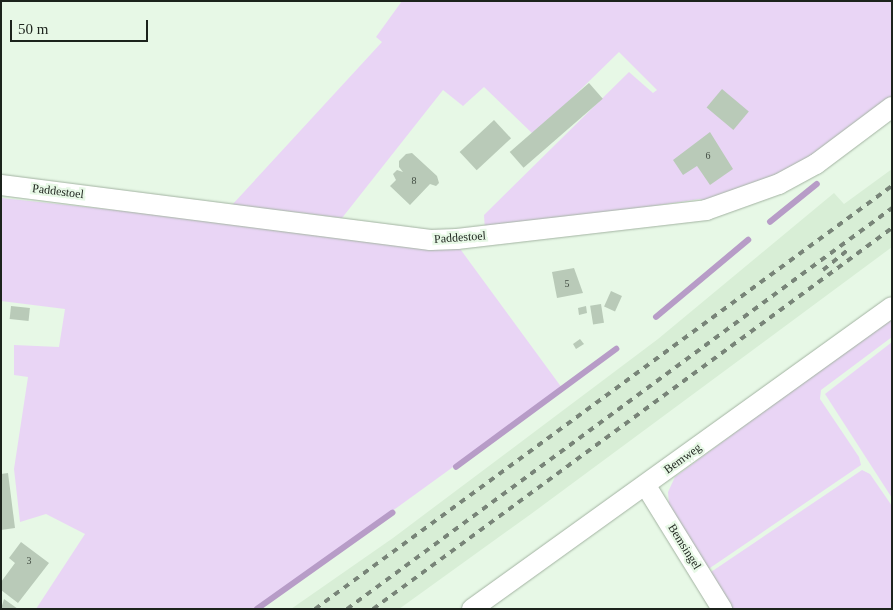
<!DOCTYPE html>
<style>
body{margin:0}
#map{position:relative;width:893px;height:610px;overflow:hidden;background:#e7f8e6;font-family:"Times New Roman",serif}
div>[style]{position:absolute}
.built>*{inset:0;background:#d8eed6}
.green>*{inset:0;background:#e9d5f5}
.stream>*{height:5.5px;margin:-2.75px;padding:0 2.75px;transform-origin:2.75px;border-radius:2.75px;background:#b79cc7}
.building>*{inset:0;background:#b9cab8;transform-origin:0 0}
.roads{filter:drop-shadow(0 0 1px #a3b3a2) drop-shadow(0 0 1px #a3b3a2)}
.minor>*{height:20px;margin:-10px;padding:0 10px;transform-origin:10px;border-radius:10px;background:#fff}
.rail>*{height:4px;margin-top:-2px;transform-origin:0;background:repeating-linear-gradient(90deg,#788478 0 6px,transparent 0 12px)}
span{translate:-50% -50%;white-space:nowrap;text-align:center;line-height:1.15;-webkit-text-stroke:4.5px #e7f8e6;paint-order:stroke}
.number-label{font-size:10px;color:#434d43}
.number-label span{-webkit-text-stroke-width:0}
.street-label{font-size:12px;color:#1c231c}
.frame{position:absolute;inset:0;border:2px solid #1c231c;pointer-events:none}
.scale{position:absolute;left:10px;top:20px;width:138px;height:22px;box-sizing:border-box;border:2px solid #1c231c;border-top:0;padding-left:6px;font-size:15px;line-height:18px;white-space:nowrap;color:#1c231c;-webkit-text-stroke:4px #e7f8e6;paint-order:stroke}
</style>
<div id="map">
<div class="built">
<i style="clip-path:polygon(892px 169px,892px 247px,531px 514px,399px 609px,291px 609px,393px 538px,658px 339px,834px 193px,844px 204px)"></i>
</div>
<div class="green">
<i style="clip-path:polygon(402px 1px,892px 1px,892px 97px,849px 135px,789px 170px,710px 202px,700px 199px,485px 231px,484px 215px,629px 72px,653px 93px,657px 90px,619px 52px,534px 135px,484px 87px,463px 106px,443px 90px,342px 218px,232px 205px,382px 42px,376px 37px)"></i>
<i style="clip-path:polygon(1px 198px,458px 246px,562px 388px,257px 609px,36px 609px,85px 534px,46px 514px,20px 522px,14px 469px,28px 377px,14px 375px,14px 345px,59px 347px,65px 309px,1px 301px)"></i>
<i style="clip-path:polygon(892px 316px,892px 337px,821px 390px,820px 399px,859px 457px,861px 465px,707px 570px,669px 504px,668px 492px,675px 477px)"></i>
<i style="clip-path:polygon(892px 342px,892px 498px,825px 394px)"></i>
<i style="clip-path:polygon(862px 470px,870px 474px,892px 506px,892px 609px,731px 609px,708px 574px)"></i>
</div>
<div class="stream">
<i style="left:770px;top:222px;width:60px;rotate:-39deg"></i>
<i style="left:656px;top:317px;width:120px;rotate:-39.9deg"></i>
<i style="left:456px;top:467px;width:199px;rotate:-36.4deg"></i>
<i style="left:257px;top:609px;width:166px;rotate:-35.4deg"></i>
</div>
<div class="building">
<i style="left:589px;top:83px;width:21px;height:105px;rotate:49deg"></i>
<i style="left:722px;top:89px;width:35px;height:24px;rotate:40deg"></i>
<i style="left:494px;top:120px;width:25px;height:47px;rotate:47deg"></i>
<i style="clip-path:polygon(710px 132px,733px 169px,710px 185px,697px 166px,683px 175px,673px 160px)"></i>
<i style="clip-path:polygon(412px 153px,437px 176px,439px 183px,436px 186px,430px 184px,410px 205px,390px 186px,396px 180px,393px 174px,397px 170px,403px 172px,399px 167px,399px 161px,406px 154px)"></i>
<i style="clip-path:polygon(574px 268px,583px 293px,557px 298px,552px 272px)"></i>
<i style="left:611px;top:291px;width:12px;height:17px;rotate:24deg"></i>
<i style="left:601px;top:304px;width:19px;height:11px;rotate:81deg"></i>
<i style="left:11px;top:306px;width:19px;height:13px;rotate:6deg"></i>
<i style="clip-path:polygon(586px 306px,587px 313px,579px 315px,578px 308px)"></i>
<i style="clip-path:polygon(580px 339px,584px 344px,576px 349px,573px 344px)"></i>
<i style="clip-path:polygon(8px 473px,15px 528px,1px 530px,1px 474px)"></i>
<i style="clip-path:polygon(21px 542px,49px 563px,18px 603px,1px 590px,1px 582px,15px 563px,9px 558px)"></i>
<i style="clip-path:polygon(4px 599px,18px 609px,1px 609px)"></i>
</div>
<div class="roads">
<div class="minor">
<i style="left:1px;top:185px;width:433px;rotate:7.3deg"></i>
<i style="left:430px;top:240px;width:27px;rotate:-2deg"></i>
<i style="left:457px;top:239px;width:251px;rotate:-6.6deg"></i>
<i style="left:706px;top:210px;width:77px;rotate:-19.6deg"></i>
<i style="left:779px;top:184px;width:42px;rotate:-28.4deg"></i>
<i style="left:816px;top:164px;width:95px;rotate:-36.9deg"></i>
<i style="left:646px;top:486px;width:145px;rotate:58.3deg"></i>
<i style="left:472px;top:609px;width:517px;rotate:-35.72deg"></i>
</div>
</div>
<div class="rail">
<i style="left:823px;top:270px;width:35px;rotate:-39deg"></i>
<i style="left:315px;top:609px;width:715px;rotate:-36.25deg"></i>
<i style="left:347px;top:609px;width:677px;rotate:-36.34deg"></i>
<i style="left:373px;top:609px;width:644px;rotate:-36.28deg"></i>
</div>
<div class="number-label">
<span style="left:708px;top:156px">6</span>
<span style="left:414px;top:181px">8</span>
<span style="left:567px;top:284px">5</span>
<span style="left:29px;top:561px">3</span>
</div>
<div class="street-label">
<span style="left:58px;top:192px;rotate:7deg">Paddestoel</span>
<span style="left:460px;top:238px;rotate:-4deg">Paddestoel</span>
<span style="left:683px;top:459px;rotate:-36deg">Bemweg</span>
<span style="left:684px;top:547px;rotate:58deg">Bemsingel</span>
</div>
<div class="frame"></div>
<div class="scale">50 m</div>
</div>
